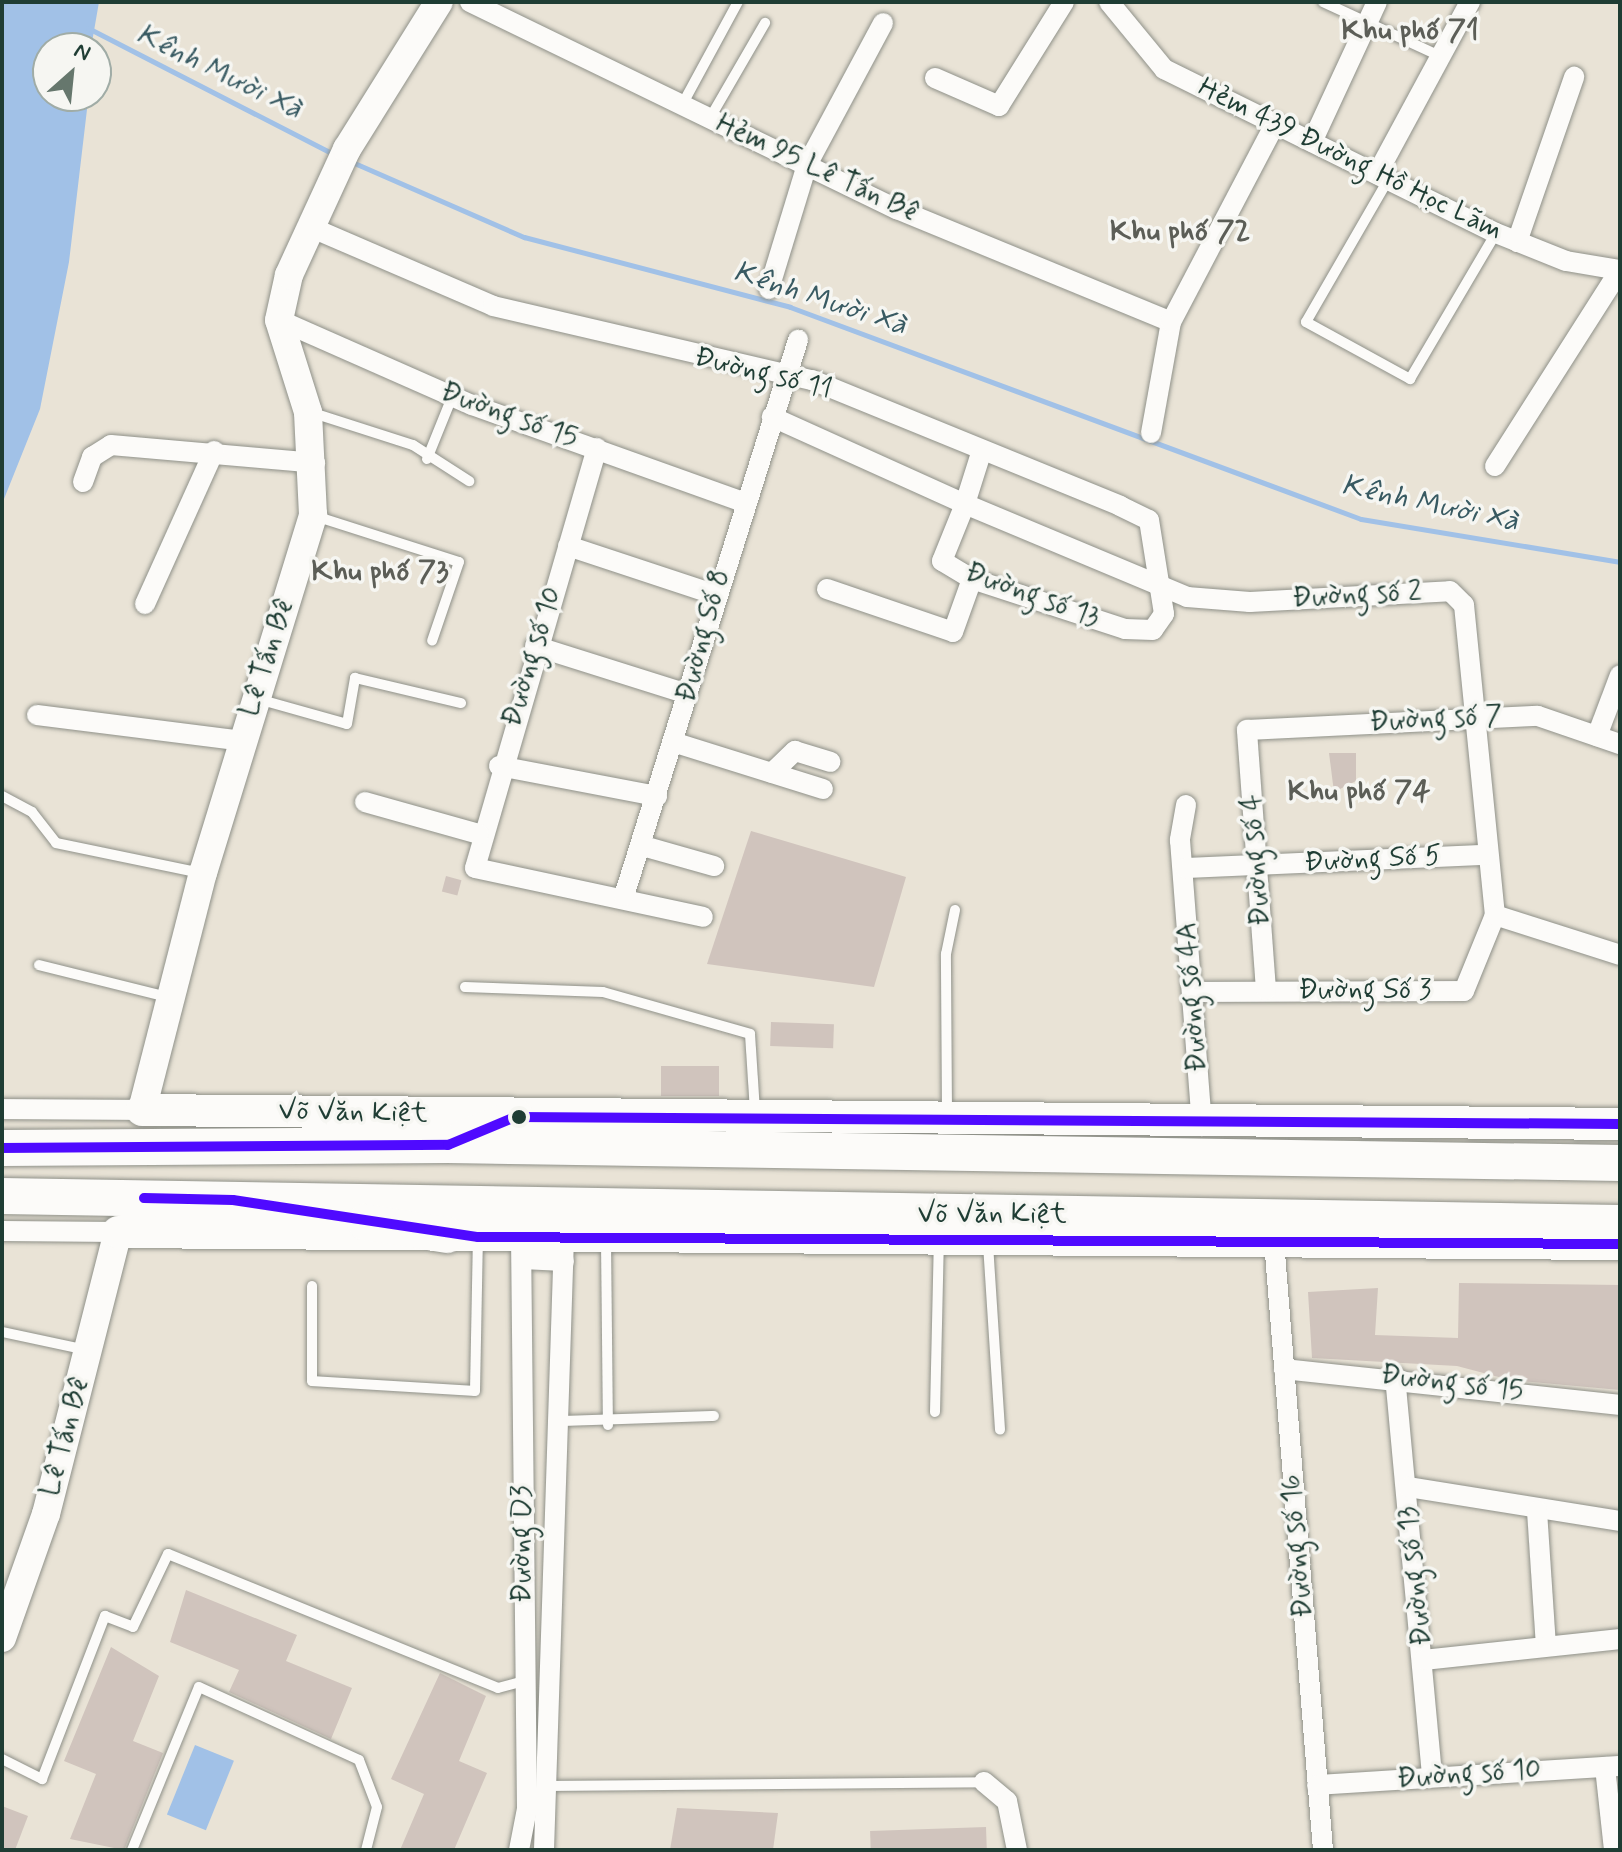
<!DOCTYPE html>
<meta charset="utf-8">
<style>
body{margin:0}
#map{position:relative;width:1622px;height:1852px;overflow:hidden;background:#e9e3d6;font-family:Mynerve,sans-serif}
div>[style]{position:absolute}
.water>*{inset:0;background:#a1c1e7;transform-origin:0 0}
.stream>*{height:5px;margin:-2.5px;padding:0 2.5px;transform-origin:2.5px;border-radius:2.5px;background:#a1c1e7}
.building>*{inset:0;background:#d0c4bd;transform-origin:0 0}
.roads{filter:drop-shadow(0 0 2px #8f9189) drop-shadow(0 0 2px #8f9189)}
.lane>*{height:10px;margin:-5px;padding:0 5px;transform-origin:5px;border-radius:5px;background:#fcfbf9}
.street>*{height:20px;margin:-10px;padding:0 10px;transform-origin:10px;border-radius:10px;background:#fcfbf9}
.secondary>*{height:28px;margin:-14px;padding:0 14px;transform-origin:14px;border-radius:14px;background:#fcfbf9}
.primary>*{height:32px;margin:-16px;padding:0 16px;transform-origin:16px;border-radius:16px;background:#fcfbf9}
.highway>*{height:36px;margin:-18px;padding:0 18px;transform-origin:18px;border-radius:18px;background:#fcfbf9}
.bus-1>*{height:10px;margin:-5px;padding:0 5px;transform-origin:5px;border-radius:5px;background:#4f0aff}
.dots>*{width:22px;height:22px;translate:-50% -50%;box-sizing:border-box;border:4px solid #f6f6f2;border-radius:50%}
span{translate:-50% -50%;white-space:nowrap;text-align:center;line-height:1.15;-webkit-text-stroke:7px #f6f6f2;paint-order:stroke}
.street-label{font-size:28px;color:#1f3d34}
.neighbourhood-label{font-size:30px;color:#5c5e57;font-weight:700}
.water-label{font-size:30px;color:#385a62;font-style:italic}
.frame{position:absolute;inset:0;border:4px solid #1f3d34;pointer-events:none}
.north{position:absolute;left:32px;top:32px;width:80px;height:80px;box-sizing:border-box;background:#f6f6f2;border:2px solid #a0aca6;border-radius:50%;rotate:27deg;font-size:22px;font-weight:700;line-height:32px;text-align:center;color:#1f3d34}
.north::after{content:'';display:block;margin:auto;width:28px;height:36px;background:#66776d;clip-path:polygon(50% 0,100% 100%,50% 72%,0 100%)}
</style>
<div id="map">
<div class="water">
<i style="clip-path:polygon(2px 2px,99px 2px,91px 48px,48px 48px,48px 96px,88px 101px,69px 262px,40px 409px,2px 504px)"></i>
<i style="left:195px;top:1745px;width:42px;height:75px;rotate:22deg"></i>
</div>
<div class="stream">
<i style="left:88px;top:28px;width:278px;rotate:27.2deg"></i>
<i style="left:352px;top:162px;width:188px;rotate:23.6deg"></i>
<i style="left:524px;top:237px;width:275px;rotate:14.7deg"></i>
<i style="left:790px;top:307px;width:609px;rotate:20.37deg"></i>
<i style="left:1361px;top:519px;width:263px;rotate:9.4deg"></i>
</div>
<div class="building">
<i style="clip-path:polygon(1329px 753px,1356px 753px,1356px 781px,1334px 792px)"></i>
<i style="clip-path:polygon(751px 831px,906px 877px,874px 987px,707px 964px)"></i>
<i style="left:446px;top:876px;width:16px;height:16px;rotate:15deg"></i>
<i style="left:771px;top:1022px;width:63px;height:24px;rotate:2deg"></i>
<i style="left:661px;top:1066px;width:58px;height:30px"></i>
<i style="clip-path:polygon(1459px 1283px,1620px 1285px,1620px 1390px,1510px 1380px,1457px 1366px,1312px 1358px,1308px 1292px,1378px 1288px,1375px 1335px,1458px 1338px)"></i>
<i style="clip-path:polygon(186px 1590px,297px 1635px,286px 1661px,352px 1688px,331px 1739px,229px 1692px,239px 1670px,170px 1642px)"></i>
<i style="clip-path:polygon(111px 1647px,159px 1676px,133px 1741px,163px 1753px,124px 1850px,70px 1839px,96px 1774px,64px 1761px)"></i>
<i style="clip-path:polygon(440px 1673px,486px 1696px,459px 1761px,487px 1773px,454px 1850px,400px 1850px,424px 1794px,391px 1779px)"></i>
<i style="clip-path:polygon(2px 1806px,28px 1816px,15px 1850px,2px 1850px)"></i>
<i style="clip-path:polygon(677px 1808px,778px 1813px,773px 1850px,670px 1850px)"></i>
<i style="left:986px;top:1827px;width:23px;height:116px;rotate:88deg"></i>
</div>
<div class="roads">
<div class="lane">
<i style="left:1323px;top:2px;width:129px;rotate:24.8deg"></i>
<i style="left:682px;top:105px;width:117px;rotate:-61.5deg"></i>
<i style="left:710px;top:118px;width:110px;rotate:-59.9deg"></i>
<i style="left:1388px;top:180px;width:164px;rotate:120deg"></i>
<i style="left:1306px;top:322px;width:119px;rotate:28.7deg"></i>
<i style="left:1410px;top:379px;width:169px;rotate:-59.5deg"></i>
<i style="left:310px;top:412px;width:108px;rotate:17.8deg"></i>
<i style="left:413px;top:445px;width:67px;rotate:32.7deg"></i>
<i style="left:427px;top:459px;width:67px;rotate:-68deg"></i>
<i style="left:315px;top:516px;width:151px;rotate:17.7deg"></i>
<i style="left:459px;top:562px;width:83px;rotate:108.9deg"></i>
<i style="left:258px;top:699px;width:92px;rotate:15.7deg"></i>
<i style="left:347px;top:724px;width:47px;rotate:-80.1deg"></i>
<i style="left:355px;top:678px;width:109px;rotate:13.3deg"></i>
<i style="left:2px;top:796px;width:34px;rotate:28deg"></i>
<i style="left:32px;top:812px;width:39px;rotate:52deg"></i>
<i style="left:56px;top:843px;width:148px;rotate:11.7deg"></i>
<i style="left:39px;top:965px;width:132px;rotate:14deg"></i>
<i style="left:465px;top:987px;width:138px;rotate:2.1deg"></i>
<i style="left:603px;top:992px;width:153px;rotate:15.9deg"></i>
<i style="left:750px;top:1034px;width:77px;rotate:86.3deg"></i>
<i style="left:947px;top:1112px;width:158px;rotate:-90.4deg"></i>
<i style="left:946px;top:954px;width:45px;rotate:-78.4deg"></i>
<i style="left:606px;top:1241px;width:184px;rotate:89.4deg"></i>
<i style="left:988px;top:1244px;width:186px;rotate:86.3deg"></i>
<i style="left:312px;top:1286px;width:95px;rotate:90deg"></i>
<i style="left:312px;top:1381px;width:163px;rotate:3.5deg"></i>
<i style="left:475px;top:1391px;width:150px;rotate:-88.9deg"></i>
<i style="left:2px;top:1332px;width:87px;rotate:12deg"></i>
<i style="left:935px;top:1412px;width:170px;rotate:-88.7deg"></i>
<i style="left:560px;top:1421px;width:154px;rotate:-1.9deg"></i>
<i style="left:2px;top:1759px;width:45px;rotate:26.6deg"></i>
<i style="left:42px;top:1779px;width:175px;rotate:-68.9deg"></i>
<i style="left:105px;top:1616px;width:30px;rotate:21deg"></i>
<i style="left:133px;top:1627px;width:81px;rotate:-64.4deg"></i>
<i style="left:168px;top:1554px;width:356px;rotate:22.1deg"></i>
<i style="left:498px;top:1688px;width:27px;rotate:-15deg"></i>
<i style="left:551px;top:1786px;width:433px;rotate:-0.5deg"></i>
<i style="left:132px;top:1850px;width:176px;rotate:-67.7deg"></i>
<i style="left:199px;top:1687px;width:176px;rotate:24.5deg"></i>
<i style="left:359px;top:1760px;width:50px;rotate:69deg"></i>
<i style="left:377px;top:1807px;width:44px;rotate:104.3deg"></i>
</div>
<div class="street">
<i style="left:470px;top:2px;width:475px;rotate:25.9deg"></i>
<i style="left:897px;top:209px;width:296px;rotate:22.4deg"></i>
<i style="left:1109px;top:2px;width:87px;rotate:50.6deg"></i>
<i style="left:1164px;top:69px;width:370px;rotate:26.3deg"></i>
<i style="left:1496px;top:233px;width:75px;rotate:21.8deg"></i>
<i style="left:1566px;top:261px;width:55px;rotate:9.5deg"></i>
<i style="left:935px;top:78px;width:70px;rotate:23.6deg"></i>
<i style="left:999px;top:106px;width:123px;rotate:-58deg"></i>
<i style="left:1312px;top:142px;width:154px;rotate:-65.1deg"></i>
<i style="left:1377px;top:174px;width:196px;rotate:-61.6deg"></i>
<i style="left:310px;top:227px;width:199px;rotate:23.3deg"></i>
<i style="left:493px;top:306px;width:327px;rotate:13.1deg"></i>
<i style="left:812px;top:380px;width:333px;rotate:22.2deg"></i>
<i style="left:1120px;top:506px;width:32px;rotate:26deg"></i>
<i style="left:1149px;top:520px;width:95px;rotate:80.9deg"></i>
<i style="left:1164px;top:614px;width:19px;rotate:125deg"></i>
<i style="left:1153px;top:630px;width:28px;rotate:-178deg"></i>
<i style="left:1125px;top:629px;width:161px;rotate:-161.9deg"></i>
<i style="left:972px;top:579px;width:35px;rotate:-149deg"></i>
<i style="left:942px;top:561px;width:61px;rotate:-68deg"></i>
<i style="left:965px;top:504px;width:212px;rotate:-155.7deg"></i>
<i style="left:1517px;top:242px;width:175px;rotate:-70.9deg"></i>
<i style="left:769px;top:289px;width:130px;rotate:-73deg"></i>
<i style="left:807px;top:165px;width:161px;rotate:-61.8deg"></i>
<i style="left:279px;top:320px;width:211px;rotate:23.8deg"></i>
<i style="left:472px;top:405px;width:288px;rotate:19.7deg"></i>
<i style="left:1151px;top:433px;width:113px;rotate:-79.8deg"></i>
<i style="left:1171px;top:322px;width:224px;rotate:-62.3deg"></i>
<i style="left:597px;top:448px;width:437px;rotate:106.2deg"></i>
<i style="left:475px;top:868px;width:233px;rotate:12.1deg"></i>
<i style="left:982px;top:450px;width:57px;rotate:107.5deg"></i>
<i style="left:965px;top:504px;width:241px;rotate:22.7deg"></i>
<i style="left:1187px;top:597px;width:63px;rotate:4.5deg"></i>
<i style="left:1250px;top:602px;width:200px;rotate:-3.1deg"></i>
<i style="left:1450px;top:591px;width:20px;rotate:45deg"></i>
<i style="left:1464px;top:605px;width:312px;rotate:84.3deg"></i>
<i style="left:1495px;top:915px;width:82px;rotate:112.2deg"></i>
<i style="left:1464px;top:991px;width:271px;rotate:179.8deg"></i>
<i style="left:1495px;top:466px;width:232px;rotate:-57.5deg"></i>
<i style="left:83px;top:482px;width:27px;rotate:-70deg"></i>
<i style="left:92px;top:457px;width:22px;rotate:-32deg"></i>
<i style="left:111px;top:445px;width:205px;rotate:5deg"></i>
<i style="left:568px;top:546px;width:153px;rotate:18.3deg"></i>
<i style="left:827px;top:589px;width:133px;rotate:18.8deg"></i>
<i style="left:953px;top:632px;width:56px;rotate:-70.3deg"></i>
<i style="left:145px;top:604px;width:168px;rotate:-65.7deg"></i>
<i style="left:535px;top:646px;width:159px;rotate:17.5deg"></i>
<i style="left:37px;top:715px;width:207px;rotate:7.2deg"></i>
<i style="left:1597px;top:736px;width:65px;rotate:-69.3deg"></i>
<i style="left:676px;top:743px;width:154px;rotate:17.4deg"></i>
<i style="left:499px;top:766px;width:161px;rotate:10.8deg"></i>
<i style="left:772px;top:773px;width:32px;rotate:-44deg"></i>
<i style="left:795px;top:751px;width:37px;rotate:17deg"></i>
<i style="left:365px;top:802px;width:118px;rotate:15.7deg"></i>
<i style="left:1186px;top:805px;width:36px;rotate:100deg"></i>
<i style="left:1180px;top:840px;width:287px;rotate:85.6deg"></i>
<i style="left:643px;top:846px;width:74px;rotate:15.7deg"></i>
<i style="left:1185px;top:868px;width:303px;rotate:-2.5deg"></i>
<i style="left:624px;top:896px;width:583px;rotate:-72.62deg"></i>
<i style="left:1495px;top:915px;width:131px;rotate:17.7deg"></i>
<i style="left:1266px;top:990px;width:261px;rotate:-94.2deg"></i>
<i style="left:1247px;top:730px;width:291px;rotate:-2.8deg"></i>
<i style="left:1538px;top:716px;width:87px;rotate:18.9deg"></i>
<i style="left:2px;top:1109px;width:140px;rotate:0.4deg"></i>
<i style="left:2px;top:1231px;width:116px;rotate:0.5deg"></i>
<i style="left:1274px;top:1241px;width:611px;rotate:85.4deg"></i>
<i style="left:522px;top:1259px;width:42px;rotate:2.7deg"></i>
<i style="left:1284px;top:1369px;width:338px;rotate:6.1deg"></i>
<i style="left:1395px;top:1376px;width:402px;rotate:84.7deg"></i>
<i style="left:1408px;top:1487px;width:215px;rotate:9.1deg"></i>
<i style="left:1537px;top:1511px;width:134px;rotate:86.2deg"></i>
<i style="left:1424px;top:1660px;width:197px;rotate:-6.1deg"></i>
<i style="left:1605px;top:1767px;width:83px;rotate:83.8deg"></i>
<i style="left:984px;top:1782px;width:30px;rotate:40deg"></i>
<i style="left:1007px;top:1801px;width:50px;rotate:78.5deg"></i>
<i style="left:1317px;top:1785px;width:304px;rotate:-3.6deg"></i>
<i style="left:519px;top:1850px;width:42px;rotate:-79deg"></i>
<i style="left:527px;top:1809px;width:571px;rotate:-90.6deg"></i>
<i style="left:544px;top:1850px;width:611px;rotate:-88.13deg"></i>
</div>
<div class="secondary">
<i style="left:142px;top:1110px;width:245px;rotate:-75.6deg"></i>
<i style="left:203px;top:873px;width:375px;rotate:-72.9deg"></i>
<i style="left:313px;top:515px;width:103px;rotate:-92.8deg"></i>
<i style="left:308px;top:412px;width:96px;rotate:-107.5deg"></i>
<i style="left:279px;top:320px;width:46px;rotate:-77.5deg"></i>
<i style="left:289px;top:275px;width:139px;rotate:-65.3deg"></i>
<i style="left:347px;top:149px;width:173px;rotate:-58deg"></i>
<i style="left:2px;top:1638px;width:132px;rotate:-70.5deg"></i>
<i style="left:46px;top:1514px;width:291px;rotate:-75.7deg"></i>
</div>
<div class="primary">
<i style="left:142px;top:1110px;width:1478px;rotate:0.54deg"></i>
<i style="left:118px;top:1232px;width:1502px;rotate:0.46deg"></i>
</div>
<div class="highway">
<i style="left:460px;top:1140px;width:60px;rotate:-22.7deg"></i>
<i style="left:2px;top:1148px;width:446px;rotate:-0.4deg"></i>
<i style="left:448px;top:1145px;width:1172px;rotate:0.88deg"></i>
<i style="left:2px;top:1196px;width:1618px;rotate:0.96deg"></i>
<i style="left:365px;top:1222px;width:83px;rotate:9deg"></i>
</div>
</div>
<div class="bus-1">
<i style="left:2px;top:1148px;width:446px;rotate:-0.4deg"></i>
<i style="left:448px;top:1145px;width:73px;rotate:-22.7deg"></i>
<i style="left:515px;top:1117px;width:1105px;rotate:0.36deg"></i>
<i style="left:144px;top:1198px;width:89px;rotate:1.3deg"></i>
<i style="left:233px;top:1200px;width:248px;rotate:8.6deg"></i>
<i style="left:478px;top:1237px;width:1142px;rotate:0.35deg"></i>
</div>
<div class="dots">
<i style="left:519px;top:1117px;background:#1f3d34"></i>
</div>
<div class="street-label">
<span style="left:1350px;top:160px;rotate:26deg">Hẻm 439 Đường Hồ Học Lãm</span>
<span style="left:817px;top:169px;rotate:25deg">Hẻm 95 Lê Tấn Bê</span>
<span style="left:763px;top:374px;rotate:14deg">Đường số 11</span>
<span style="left:509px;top:416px;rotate:20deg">Đường số 15</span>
<span style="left:1032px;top:596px;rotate:20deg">Đường số 13</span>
<span style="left:1357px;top:596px;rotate:-3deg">Đường số 2</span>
<span style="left:704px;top:636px;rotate:-75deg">Đường Số 8</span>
<span style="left:533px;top:657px;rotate:-73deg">Đường số 10</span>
<span style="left:268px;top:658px;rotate:-72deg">Lê Tấn Bê</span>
<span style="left:1436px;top:720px;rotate:-3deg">Đường số 7</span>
<span style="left:1257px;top:860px;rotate:-94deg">Đường số 4</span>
<span style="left:1373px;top:860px;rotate:-3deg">Đường Số 5</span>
<span style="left:1365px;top:991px">Đường Số 3</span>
<span style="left:1193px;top:997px;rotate:-94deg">Đường số 4A</span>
<span style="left:353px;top:1113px;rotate:1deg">Võ Văn Kiệt</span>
<span style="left:992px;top:1215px">Võ Văn Kiệt</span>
<span style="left:1452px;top:1384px;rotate:7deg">Đường số 15</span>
<span style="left:66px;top:1437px;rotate:-75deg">Lê Tấn Bê</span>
<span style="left:523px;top:1544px;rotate:-90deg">Đường D3</span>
<span style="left:1298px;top:1546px;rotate:-95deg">Đường số 16</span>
<span style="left:1416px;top:1576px;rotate:-96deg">Đường số 13</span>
<span style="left:1469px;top:1775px;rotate:-4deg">Đường số 10</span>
</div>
<div class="neighbourhood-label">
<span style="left:1410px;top:31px">Khu phố 71</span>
<span style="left:1180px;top:232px">Khu phố 72</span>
<span style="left:380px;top:572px">Khu phố 73</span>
<span style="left:1359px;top:792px">Khu phố 74</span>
</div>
<div class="water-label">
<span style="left:219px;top:72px;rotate:26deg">Kênh Mười Xà</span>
<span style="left:820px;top:299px;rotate:18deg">Kênh Mười Xà</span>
<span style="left:1430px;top:504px;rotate:12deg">Kênh Mười Xà</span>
</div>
<div class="frame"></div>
<div class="north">N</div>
</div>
